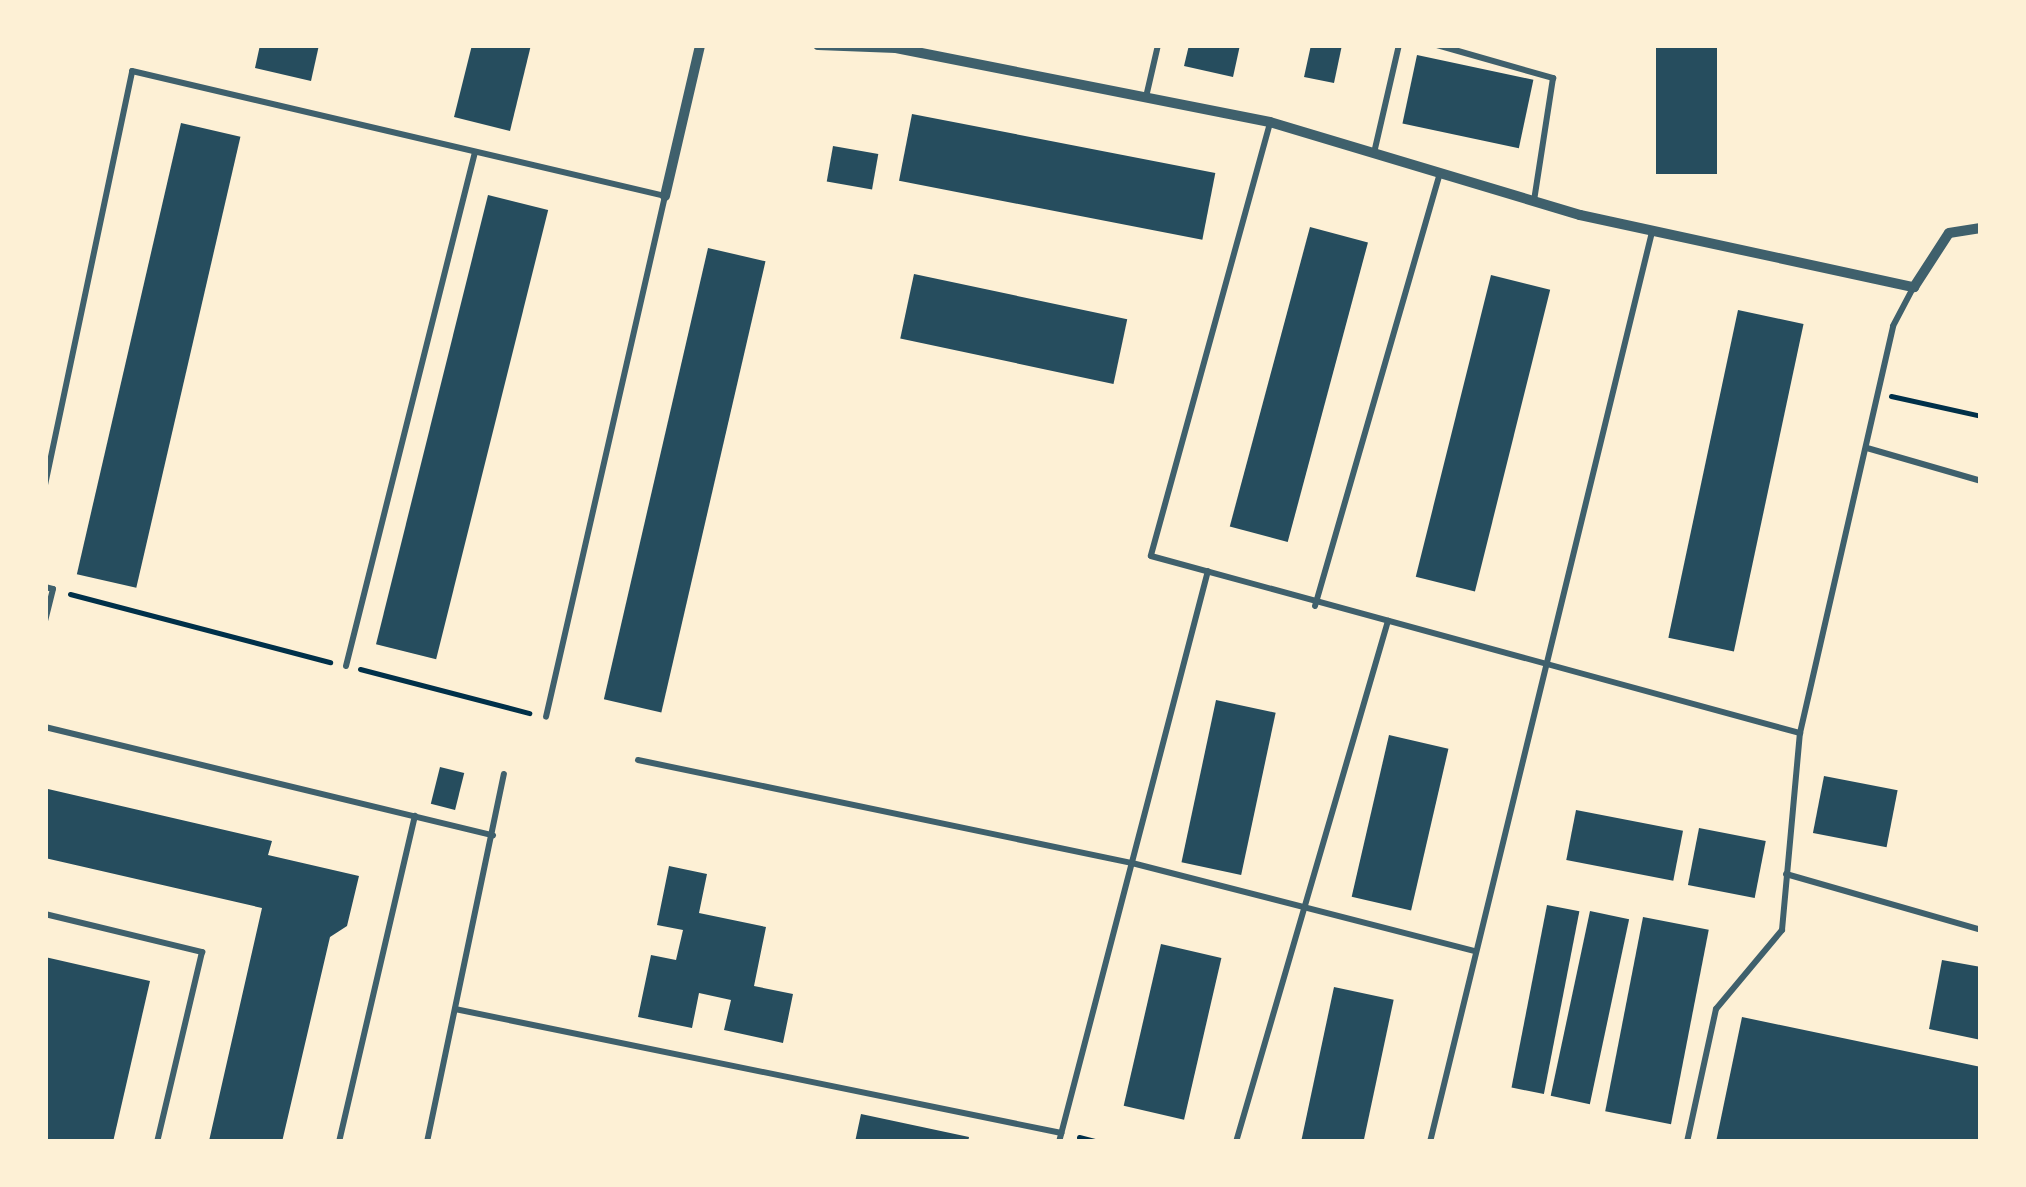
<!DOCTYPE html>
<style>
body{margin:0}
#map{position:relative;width:2026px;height:1187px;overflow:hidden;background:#fdf0d5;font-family:"Source Sans 3",sans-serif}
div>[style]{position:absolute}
.building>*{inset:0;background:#264d5e;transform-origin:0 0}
.path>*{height:5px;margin:-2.5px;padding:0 2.5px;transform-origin:2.5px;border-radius:2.5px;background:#003049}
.service>*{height:6px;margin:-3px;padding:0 3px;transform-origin:3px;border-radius:3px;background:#3f606c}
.minor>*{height:10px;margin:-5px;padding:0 5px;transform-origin:5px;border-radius:5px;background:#3f606c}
span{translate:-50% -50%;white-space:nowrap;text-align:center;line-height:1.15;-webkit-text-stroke:10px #fdf0d5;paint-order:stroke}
.frame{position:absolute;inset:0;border:48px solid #fdf0d5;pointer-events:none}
</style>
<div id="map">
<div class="building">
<i style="clip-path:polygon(260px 45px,319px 45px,311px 81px,255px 68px)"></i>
<i style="clip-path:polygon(472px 45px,531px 45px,510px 131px,454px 117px)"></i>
<i style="clip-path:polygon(1189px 45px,1240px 45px,1233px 77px,1184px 66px)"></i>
<i style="clip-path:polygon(1311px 45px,1342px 45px,1334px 83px,1304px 77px)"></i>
<i style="left:1656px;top:45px;width:61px;height:129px"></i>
<i style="left:1417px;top:55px;width:119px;height:70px;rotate:12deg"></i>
<i style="left:912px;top:114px;width:309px;height:68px;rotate:11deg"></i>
<i style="left:181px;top:123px;width:61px;height:463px;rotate:13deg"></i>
<i style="left:833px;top:146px;width:46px;height:36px;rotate:10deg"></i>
<i style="left:488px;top:195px;width:62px;height:463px;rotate:14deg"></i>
<i style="left:1310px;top:227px;width:60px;height:310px;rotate:15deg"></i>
<i style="left:708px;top:248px;width:59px;height:463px;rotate:13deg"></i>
<i style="left:914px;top:274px;width:218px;height:66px;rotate:12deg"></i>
<i style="left:1491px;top:275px;width:61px;height:311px;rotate:14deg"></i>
<i style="left:1738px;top:310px;width:67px;height:335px;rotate:12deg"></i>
<i style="left:1216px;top:700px;width:61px;height:166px;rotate:12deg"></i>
<i style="left:1389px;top:735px;width:61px;height:166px;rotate:13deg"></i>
<i style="left:440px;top:767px;width:25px;height:38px;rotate:14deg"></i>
<i style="left:1824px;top:776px;width:75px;height:58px;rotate:11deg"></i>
<i style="clip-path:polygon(48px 789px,272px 841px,268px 855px,359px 876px,347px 926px,330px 937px,282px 1142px,209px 1141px,262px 908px,45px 858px)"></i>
<i style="left:1576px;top:810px;width:109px;height:51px;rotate:11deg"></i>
<i style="left:1699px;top:828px;width:68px;height:58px;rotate:11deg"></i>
<i style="clip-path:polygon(669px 866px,707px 874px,699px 913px,766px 927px,754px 986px,793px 994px,783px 1043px,724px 1030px,731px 1000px,699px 993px,692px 1028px,638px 1017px,651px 955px,676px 960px,683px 930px,657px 925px)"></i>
<i style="left:1547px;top:905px;width:33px;height:186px;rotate:11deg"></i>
<i style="left:1590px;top:911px;width:40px;height:189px;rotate:12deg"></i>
<i style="left:1643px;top:917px;width:67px;height:198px;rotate:11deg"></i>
<i style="left:1161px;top:944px;width:62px;height:166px;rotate:13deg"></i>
<i style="clip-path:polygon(45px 957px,150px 981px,113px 1142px,45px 1142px)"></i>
<i style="clip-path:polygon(1942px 960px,1981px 967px,1981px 1040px,1929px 1029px)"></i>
<i style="left:1334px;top:987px;width:61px;height:159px;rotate:12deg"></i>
<i style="clip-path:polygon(1742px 1017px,1981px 1067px,1981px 1142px,1716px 1142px)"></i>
<i style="clip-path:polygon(861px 1114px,969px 1137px,968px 1142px,855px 1142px)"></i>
</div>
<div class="path">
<i style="left:1891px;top:396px;width:92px;rotate:12.5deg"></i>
<i style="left:70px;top:594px;width:269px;rotate:14.7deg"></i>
<i style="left:360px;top:669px;width:175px;rotate:14.6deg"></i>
<i style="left:1079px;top:1137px;width:21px;rotate:14deg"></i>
</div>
<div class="service">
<i style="left:1437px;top:45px;width:121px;rotate:15.9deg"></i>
<i style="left:1553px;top:78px;width:124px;rotate:98.8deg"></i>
<i style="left:1146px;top:97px;width:53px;rotate:-77deg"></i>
<i style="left:1270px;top:123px;width:449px;rotate:105.4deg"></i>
<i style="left:1151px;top:556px;width:673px;rotate:15.26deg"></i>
<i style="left:1374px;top:153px;width:111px;rotate:-77deg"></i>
<i style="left:1867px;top:448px;width:119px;rotate:16.1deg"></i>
<i style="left:45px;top:485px;width:423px;rotate:-78.1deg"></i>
<i style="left:132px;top:71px;width:547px;rotate:13.2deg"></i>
<i style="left:665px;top:196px;width:534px;rotate:102.87deg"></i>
<i style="left:45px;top:587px;width:8px;rotate:14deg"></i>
<i style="left:53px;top:589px;width:32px;rotate:104deg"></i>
<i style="left:1315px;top:606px;width:451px;rotate:-73.9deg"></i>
<i style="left:346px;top:666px;width:530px;rotate:-75.91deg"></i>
<i style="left:45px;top:727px;width:461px;rotate:13.6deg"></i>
<i style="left:638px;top:760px;width:505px;rotate:11.78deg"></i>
<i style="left:1132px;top:863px;width:354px;rotate:14.4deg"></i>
<i style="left:1786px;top:874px;width:203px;rotate:16deg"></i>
<i style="left:45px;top:914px;width:162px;rotate:13.6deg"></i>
<i style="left:202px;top:952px;width:195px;rotate:103.3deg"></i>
<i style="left:455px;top:1009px;width:619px;rotate:11.56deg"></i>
<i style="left:339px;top:1142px;width:335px;rotate:-76.9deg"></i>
<i style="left:427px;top:1142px;width:376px;rotate:-78.2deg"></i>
<i style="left:1059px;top:1142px;width:590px;rotate:-75.38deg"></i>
<i style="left:1236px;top:1142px;width:543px;rotate:-73.74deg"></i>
<i style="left:1430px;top:1142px;width:937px;rotate:-76.29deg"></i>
<i style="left:1687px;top:1142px;width:136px;rotate:-77.7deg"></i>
<i style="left:1716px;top:1009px;width:103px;rotate:-50.1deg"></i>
<i style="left:1782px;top:930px;width:198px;rotate:-84.8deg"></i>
<i style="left:1800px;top:733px;width:417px;rotate:-77.1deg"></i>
<i style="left:1893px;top:326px;width:43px;rotate:-62.2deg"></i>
</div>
<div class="minor">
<i style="left:818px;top:45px;width:78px;rotate:2.2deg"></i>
<i style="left:896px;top:48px;width:381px;rotate:11.2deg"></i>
<i style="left:1270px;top:122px;width:324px;rotate:16.7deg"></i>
<i style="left:1580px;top:215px;width:342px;rotate:12.2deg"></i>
<i style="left:1914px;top:287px;width:64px;rotate:-57.1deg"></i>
<i style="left:1949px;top:233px;width:32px;rotate:-9deg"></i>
<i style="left:665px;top:196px;width:155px;rotate:-76.9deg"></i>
</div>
<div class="frame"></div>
</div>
